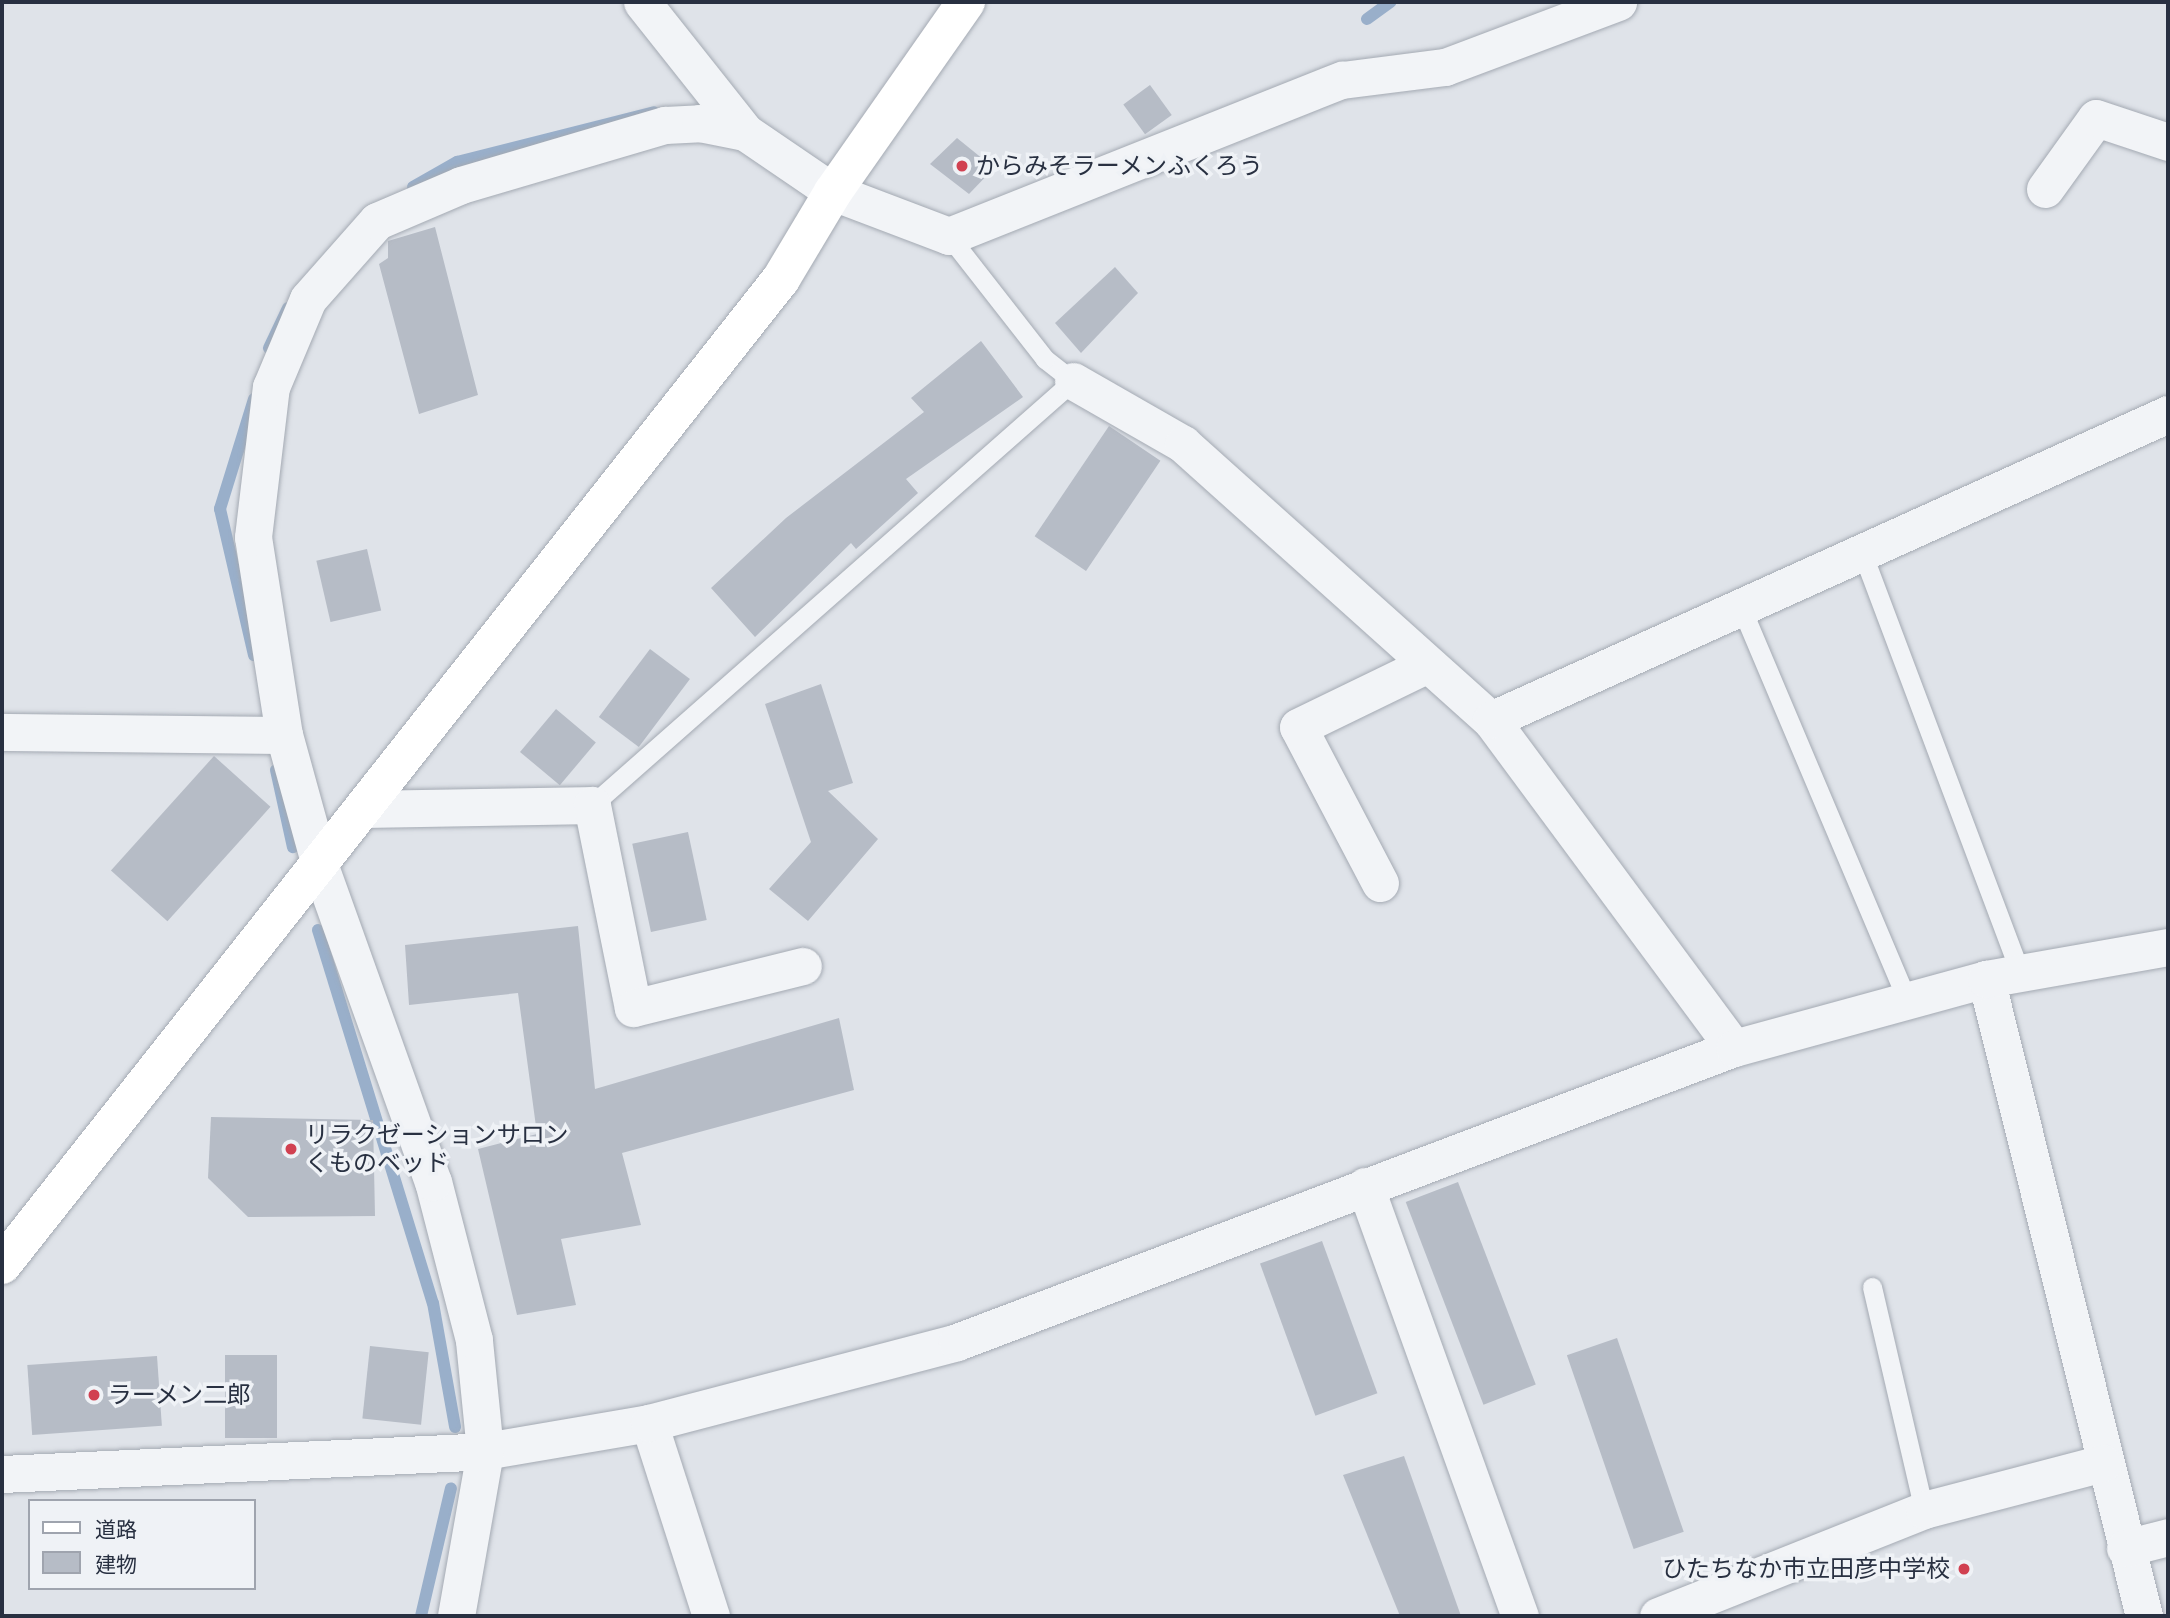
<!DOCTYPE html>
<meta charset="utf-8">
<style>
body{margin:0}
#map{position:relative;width:2170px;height:1618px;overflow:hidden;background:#dfe3e9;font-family:"PT Sans Narrow","Noto Sans JP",sans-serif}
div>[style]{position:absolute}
.stream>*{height:12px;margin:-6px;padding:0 6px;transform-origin:6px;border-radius:6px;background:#99afca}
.building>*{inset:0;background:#b6bcc6;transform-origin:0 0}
.roads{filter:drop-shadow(0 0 2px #a4aab3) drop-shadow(0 0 2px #a4aab3)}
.lane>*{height:19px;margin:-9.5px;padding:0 9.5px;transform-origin:9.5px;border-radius:9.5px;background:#f2f4f7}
.street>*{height:37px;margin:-18.5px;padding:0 18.5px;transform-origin:18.5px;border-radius:18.5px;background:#f2f4f7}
.secondary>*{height:38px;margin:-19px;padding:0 19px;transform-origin:19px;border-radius:19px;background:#fff}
.dots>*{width:19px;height:19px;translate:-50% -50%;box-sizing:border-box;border:4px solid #eff2f6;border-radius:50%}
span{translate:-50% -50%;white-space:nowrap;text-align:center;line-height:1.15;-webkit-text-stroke:7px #eff2f6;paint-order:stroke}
.poi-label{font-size:24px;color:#283041}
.left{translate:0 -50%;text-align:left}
.right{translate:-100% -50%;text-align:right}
.frame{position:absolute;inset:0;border:4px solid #283041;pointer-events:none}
.legend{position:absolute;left:28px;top:1499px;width:228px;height:91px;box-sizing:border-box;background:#eff2f6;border:2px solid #9fa4ae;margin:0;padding:9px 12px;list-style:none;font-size:21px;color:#283041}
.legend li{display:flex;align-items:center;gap:14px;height:35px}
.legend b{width:35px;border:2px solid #9fa4ae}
</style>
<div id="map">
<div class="stream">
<i style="left:1367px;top:19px;width:29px;rotate:-36deg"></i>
<i style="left:413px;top:187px;width:51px;rotate:-29.6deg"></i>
<i style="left:457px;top:162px;width:203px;rotate:-14.2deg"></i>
<i style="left:269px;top:348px;width:44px;rotate:-64.6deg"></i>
<i style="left:254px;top:399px;width:115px;rotate:107.2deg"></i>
<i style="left:220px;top:509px;width:150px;rotate:76.9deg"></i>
<i style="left:276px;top:770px;width:79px;rotate:77.6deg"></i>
<i style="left:318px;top:930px;width:390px;rotate:72.9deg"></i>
<i style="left:433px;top:1303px;width:126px;rotate:79.9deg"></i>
<i style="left:421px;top:1616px;width:131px;rotate:-76.8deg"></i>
</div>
<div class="building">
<i style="left:1150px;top:85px;width:37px;height:33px;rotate:54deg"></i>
<i style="clip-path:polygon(957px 138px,994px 168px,969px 194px,930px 164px)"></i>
<i style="clip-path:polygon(435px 227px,478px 395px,419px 414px,379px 264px,388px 258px,388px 241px)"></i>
<i style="clip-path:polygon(1115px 267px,1138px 293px,1081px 353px,1055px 323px)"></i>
<i style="clip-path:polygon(981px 341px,1023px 397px,906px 479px,918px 493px,856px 549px,851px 543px,755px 637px,711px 588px,786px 518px,924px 412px,911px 398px)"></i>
<i style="left:1109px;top:426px;width:62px;height:133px;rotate:34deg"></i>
<i style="left:367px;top:549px;width:63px;height:52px;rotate:77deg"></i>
<i style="left:650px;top:649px;width:50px;height:85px;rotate:37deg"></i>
<i style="clip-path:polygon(821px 684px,853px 783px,828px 791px,878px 839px,808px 921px,769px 889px,811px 842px,765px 704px)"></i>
<i style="left:556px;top:709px;width:52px;height:56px;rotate:40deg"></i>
<i style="left:214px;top:756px;width:76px;height:154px;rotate:42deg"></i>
<i style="left:688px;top:832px;width:90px;height:57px;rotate:78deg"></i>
<i style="clip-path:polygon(578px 926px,595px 1089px,839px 1018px,854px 1090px,622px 1153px,641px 1225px,561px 1239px,576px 1305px,517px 1315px,478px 1149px,537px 1134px,518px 993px,409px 1005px,405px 945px)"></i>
<i style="clip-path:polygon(211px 1117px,373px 1120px,375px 1216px,248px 1217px,208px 1178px)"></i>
<i style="left:1458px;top:1182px;width:217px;height:56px;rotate:69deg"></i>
<i style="left:1322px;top:1241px;width:162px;height:66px;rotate:70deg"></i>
<i style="left:1617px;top:1338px;width:205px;height:53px;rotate:71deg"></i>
<i style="left:370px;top:1346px;width:59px;height:73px;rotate:6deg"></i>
<i style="left:277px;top:1355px;width:83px;height:52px;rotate:90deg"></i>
<i style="left:157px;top:1356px;width:70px;height:130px;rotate:86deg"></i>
<i style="clip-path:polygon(1404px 1456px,1461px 1616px,1400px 1616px,1343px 1475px)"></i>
</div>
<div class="roads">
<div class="lane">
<i style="left:1862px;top:552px;width:452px;rotate:69.4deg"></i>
<i style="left:1741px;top:607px;width:427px;rotate:67.1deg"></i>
<i style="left:592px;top:805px;width:641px;rotate:-41.4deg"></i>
<i style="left:1073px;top:381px;width:36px;rotate:-142deg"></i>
<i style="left:1045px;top:359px;width:156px;rotate:-128deg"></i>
<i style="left:1872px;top:1287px;width:229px;rotate:76.9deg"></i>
</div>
<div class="street">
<i style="left:642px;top:2px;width:166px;rotate:51.6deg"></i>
<i style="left:2045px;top:189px;width:87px;rotate:-54.3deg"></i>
<i style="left:2096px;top:118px;width:76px;rotate:18.4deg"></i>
<i style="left:1073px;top:381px;width:127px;rotate:29.8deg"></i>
<i style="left:1183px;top:444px;width:414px;rotate:41.9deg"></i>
<i style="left:1491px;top:720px;width:408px;rotate:53.5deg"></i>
<i style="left:1491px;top:720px;width:743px;rotate:-24.32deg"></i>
<i style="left:2px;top:732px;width:282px;rotate:0.6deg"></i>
<i style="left:367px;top:809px;width:225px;rotate:-1deg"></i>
<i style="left:592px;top:805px;width:207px;rotate:78.6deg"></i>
<i style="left:633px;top:1008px;width:175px;rotate:-13.9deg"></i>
<i style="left:1380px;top:883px;width:176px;rotate:-117.7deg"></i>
<i style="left:1298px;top:727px;width:144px;rotate:-25.9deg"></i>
<i style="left:1986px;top:979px;width:656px;rotate:76.07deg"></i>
<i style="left:1365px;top:1186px;width:457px;rotate:70.2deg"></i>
<i style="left:649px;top:1423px;width:203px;rotate:72.2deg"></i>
<i style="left:2px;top:1474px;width:484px;rotate:-2.7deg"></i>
<i style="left:485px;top:1451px;width:166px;rotate:-9.7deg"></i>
<i style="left:649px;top:1423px;width:318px;rotate:-14.7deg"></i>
<i style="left:957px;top:1342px;width:831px;rotate:-20.73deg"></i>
<i style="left:1734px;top:1048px;width:261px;rotate:-15.3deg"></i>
<i style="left:1986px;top:979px;width:185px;rotate:-10deg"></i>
<i style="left:2125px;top:1548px;width:44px;rotate:-14.3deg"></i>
<i style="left:456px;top:1616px;width:168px;rotate:-80deg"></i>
<i style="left:485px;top:1451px;width:112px;rotate:-95.7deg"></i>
<i style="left:474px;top:1340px;width:163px;rotate:-104.5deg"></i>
<i style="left:433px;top:1182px;width:332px;rotate:-109.7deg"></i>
<i style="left:321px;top:869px;width:139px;rotate:-105.4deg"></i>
<i style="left:284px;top:735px;width:200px;rotate:-98.9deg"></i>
<i style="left:253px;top:537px;width:151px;rotate:-83.2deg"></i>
<i style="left:271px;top:387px;width:95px;rotate:-67.2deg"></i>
<i style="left:308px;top:299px;width:104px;rotate:-48.5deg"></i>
<i style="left:377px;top:221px;width:91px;rotate:-23.2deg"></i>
<i style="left:461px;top:185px;width:213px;rotate:-16.4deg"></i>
<i style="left:665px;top:125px;width:35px;rotate:-3deg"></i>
<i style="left:700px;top:123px;width:46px;rotate:11.3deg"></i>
<i style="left:745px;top:132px;width:107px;rotate:34.3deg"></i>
<i style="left:833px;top:192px;width:124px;rotate:20.8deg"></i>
<i style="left:949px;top:236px;width:423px;rotate:-21.7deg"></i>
<i style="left:1342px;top:80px;width:104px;rotate:-7.2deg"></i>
<i style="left:1445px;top:67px;width:185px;rotate:-20.6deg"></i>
<i style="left:1658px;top:1616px;width:286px;rotate:-21.7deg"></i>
<i style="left:1924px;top:1510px;width:185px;rotate:-14.7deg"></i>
</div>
<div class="secondary">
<i style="left:2px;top:1265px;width:1257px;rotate:-51.69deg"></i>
<i style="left:781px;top:279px;width:101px;rotate:-59.1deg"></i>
<i style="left:833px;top:192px;width:232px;rotate:-55deg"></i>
</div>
</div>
<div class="dots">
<i style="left:962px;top:166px;background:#d14151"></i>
<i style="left:291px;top:1149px;background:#d14151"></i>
<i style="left:94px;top:1395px;background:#d14151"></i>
<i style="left:1964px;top:1569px;background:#d14151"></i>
</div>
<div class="poi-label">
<span class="left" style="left:976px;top:166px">からみそラーメンふくろう</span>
<span class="left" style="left:305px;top:1149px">リラクゼーションサロン<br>くものベッド</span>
<span class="left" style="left:108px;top:1395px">ラーメン二郎</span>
<span class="right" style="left:1950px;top:1569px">ひたちなか市立田彦中学校</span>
</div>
<div class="frame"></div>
<ul class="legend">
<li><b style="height:9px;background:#fff"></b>道路</li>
<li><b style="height:19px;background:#b6bcc6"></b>建物</li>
</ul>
</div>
